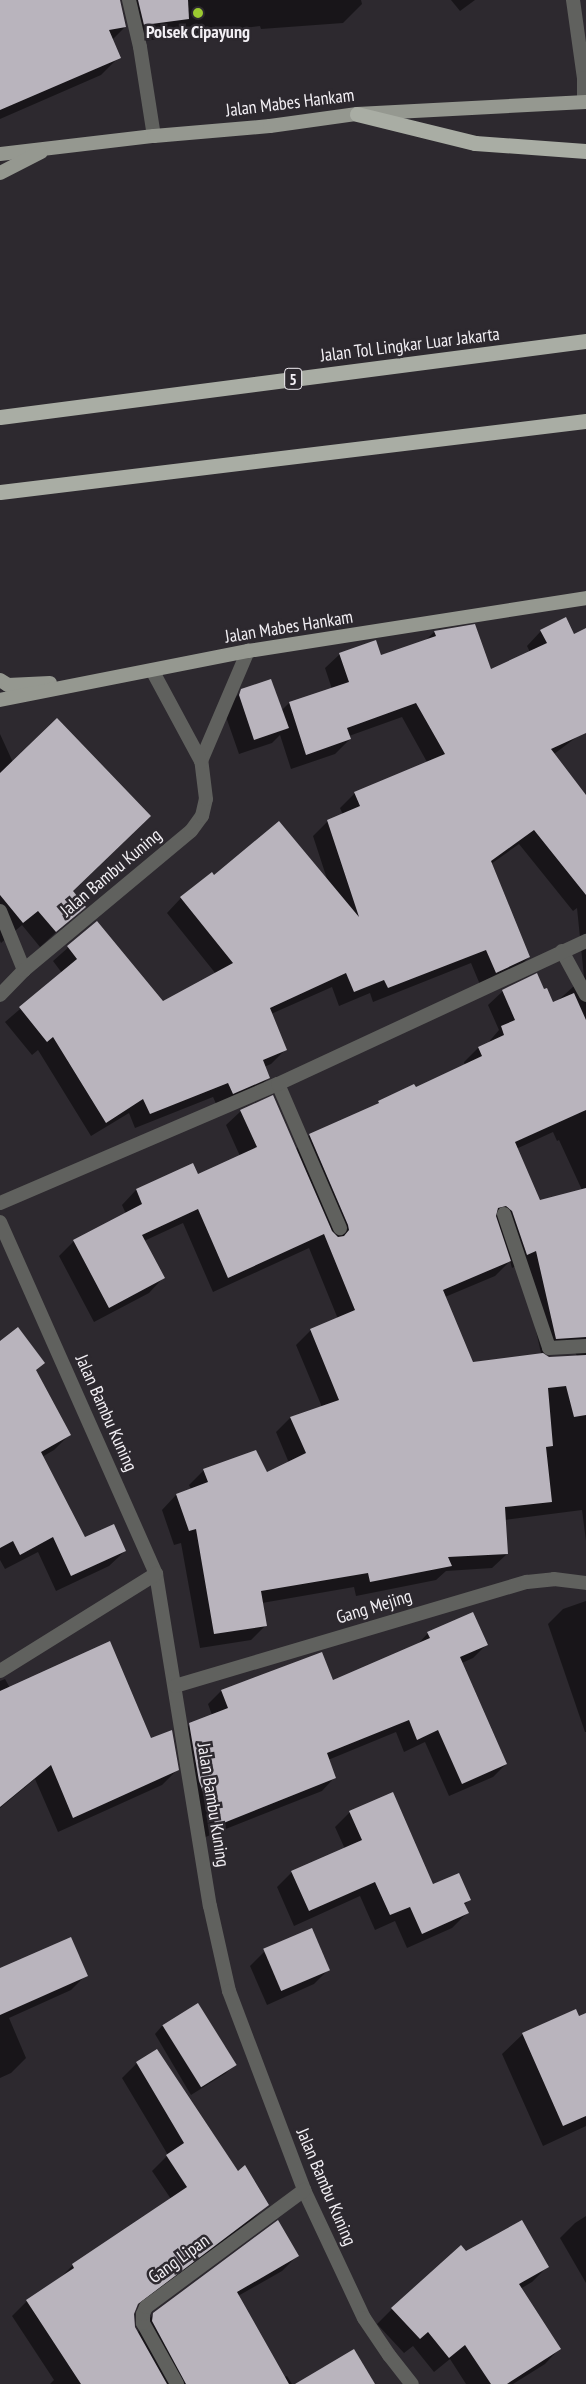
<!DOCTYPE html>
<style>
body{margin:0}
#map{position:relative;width:586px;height:2384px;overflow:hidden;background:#2d292f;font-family:"PT Sans Narrow",sans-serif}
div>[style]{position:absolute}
.shadow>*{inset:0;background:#0007}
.building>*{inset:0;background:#b9b4bd;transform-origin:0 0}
.minor>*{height:14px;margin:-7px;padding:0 7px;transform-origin:7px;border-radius:7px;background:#60615e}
.primary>*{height:14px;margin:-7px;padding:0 7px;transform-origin:7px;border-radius:7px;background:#959890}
.motorway>*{height:15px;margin:-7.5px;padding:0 7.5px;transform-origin:7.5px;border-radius:7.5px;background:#a9ada4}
.dots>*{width:14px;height:14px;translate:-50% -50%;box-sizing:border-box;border:2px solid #2d292f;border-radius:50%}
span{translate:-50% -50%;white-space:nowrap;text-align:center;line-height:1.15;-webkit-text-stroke:5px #2d292f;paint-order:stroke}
.shield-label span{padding:1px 4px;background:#2d292f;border:1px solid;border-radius:4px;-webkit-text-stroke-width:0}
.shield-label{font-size:16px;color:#f3f0f5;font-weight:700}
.poi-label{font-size:18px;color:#f3f0f5;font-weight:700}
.street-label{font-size:18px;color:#f3f0f5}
</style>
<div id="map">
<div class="shadow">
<i style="clip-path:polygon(0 0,118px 0,125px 27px,112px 40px,119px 57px,101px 75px,0 119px)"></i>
<i style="clip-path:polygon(131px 0,361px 0,362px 4px,343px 23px,261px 29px,260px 26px,136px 42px)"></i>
<i style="clip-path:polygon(451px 0,475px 0,460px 11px)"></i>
<i style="clip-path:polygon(evenodd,586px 630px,586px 730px,554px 754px,586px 797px,586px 1541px,582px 1510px,505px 1520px,507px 1554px,492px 1568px,446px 1571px,436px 1580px,356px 1596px,354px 1587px,262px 1603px,265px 1626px,251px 1640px,200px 1648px,181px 1543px,174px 1545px,162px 1510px,176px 1495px,191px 1489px,189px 1485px,204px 1470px,266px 1474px,289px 1463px,276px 1432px,290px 1418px,322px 1407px,296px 1345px,311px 1330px,338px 1319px,309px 1248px,213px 1292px,183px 1223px,144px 1241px,163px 1278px,149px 1293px,94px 1322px,59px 1256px,74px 1241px,126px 1214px,122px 1205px,136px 1190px,193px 1165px,197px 1175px,240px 1156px,226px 1125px,241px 1111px,295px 1150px,310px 1135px,374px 1107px,379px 1102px,415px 1089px,465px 1066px,464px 1062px,478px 1048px,487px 1044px,499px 1030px,488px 1005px,503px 991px,543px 991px,553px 1005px,584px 977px,577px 908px,573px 911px,519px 844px,491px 864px,529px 957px,514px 972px,481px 987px,471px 963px,373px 1002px,370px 993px,339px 1006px,332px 987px,271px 1014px,286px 1049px,271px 1064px,264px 1067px,269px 1077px,254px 1092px,218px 1108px,213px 1097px,135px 1128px,129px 1113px,91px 1136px,38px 1050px,32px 1055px,5px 1022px,62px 973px,53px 961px,97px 922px,162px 1003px,216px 974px,167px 913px,181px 898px,214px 876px,328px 882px,313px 836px,328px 821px,343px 815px,340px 808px,355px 793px,427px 762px,402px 717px,349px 736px,350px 739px,335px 754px,291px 769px,280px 735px,272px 743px,239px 754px,224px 711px,242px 690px,281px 711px,289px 703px,332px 689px,325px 668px,340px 654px,380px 657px,425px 641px,434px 632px,490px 671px,530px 652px,527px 646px,541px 631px,573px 636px,586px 630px,553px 1132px,557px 1141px,559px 1140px,582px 1190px,539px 1201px,516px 1149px,553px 1132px,586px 630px,510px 1261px,512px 1268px,521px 1264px,541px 1353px,575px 1352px,577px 1356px,472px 1363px,445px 1297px,495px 1276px,510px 1261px)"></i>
<i style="clip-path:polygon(0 734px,72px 891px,84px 907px,40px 947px,22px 925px,1px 943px,0 941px)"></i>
<i style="clip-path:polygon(0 1342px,43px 1363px,35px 1371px,69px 1435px,54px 1450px,42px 1457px,84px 1539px,125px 1551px,109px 1566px,56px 1591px,38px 1552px,5px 1569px,0 1560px)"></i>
<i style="clip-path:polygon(586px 1601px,586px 1732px,585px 1732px,548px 1624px,563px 1609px)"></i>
<i style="clip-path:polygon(428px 1633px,486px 1645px,473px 1658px,462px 1663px,506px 1764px,493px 1777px,449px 1796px,425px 1742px,404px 1752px,396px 1732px,328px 1760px,335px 1777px,322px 1791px,203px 1838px,177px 1737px,190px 1724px,212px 1715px,208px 1704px,221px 1691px,322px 1653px,333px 1682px,417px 1645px)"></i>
<i style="clip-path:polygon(5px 1679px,10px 1688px,150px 1740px,178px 1769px,162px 1785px,58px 1832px,35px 1779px,0 1808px,0 1681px)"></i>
<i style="clip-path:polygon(350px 1812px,432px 1886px,469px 1900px,464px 1905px,467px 1913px,452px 1928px,407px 1948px,395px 1921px,375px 1930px,360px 1896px,294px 1926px,277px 1887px,292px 1872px,345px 1849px,335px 1827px)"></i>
<i style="clip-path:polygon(265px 1951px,329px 1969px,314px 1984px,267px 2005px,250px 1966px)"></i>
<i style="clip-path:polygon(0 1970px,86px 1975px,71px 1990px,9px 2018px,26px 2058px,11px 2073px,0 2078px)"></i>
<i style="clip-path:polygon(576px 2011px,578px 2018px,586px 2015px,586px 2126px,543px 2146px,502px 2054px,523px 2034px)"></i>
<i style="clip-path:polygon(162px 2026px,234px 2065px,226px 2073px,191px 2095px,155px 2034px)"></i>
<i style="clip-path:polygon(156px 2051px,238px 2173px,267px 2205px,252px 2220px,137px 2305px,133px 2313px,134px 2328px,138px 2334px,139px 2329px,154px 2314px,297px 2256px,282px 2271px,238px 2296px,284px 2377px,287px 2376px,292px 2384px,50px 2384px,54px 2380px,12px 2316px,27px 2301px,58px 2280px,73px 2265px,171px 2199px,152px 2171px,168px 2155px,122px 2078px,137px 2063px)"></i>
<i style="clip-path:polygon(586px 2216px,586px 2283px,560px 2238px,575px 2223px)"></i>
<i style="clip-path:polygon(466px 2253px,547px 2267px,532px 2282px,520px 2289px,559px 2349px,545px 2364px,513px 2384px,466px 2384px,450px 2359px,434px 2372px,413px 2346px,404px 2353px,377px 2324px,392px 2309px)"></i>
</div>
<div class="building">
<i style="clip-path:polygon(0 0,120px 0,126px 27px,109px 30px,121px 58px,0 110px)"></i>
<i style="clip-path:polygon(138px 0,188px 0,189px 19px,144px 25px)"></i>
<i style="clip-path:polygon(566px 617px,574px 634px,586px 628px,586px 733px,551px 749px,586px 795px,586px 895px,534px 830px,491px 861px,530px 957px,496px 973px,486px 950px,388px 988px,384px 980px,354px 992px,346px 973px,270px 1008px,287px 1050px,263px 1060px,270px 1078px,233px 1094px,228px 1083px,150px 1114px,143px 1099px,106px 1123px,53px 1037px,47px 1042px,19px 1007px,77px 959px,67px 946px,97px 921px,163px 1001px,233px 963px,180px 897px,212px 872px,214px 875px,279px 821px,359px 917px,327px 820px,360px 806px,354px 792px,445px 754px,416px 703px,347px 728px,351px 739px,306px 755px,289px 702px,349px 682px,339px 653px,376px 640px,381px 655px,436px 636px,434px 631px,475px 624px,491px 669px,547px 643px,540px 630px)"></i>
<i style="clip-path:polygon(271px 679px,289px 728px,254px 740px,239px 695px,241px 689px)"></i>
<i style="clip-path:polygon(57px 718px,151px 816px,73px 891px,86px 907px,56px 932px,38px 911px,23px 923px,0 895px,0 773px)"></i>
<i style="clip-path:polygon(537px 973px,544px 989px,547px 988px,553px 1002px,574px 993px,586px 1020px,586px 1110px,515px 1142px,540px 1200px,586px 1188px,586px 1337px,556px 1339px,536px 1251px,527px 1255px,512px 1211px,506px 1206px,498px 1208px,496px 1216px,511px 1261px,443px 1290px,473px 1362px,543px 1353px,549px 1357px,586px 1355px,586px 1415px,574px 1417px,566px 1386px,548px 1388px,553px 1446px,546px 1447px,552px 1502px,505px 1507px,508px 1554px,448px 1557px,452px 1566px,370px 1582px,368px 1573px,261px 1591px,267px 1626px,214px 1634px,196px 1529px,189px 1531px,176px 1494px,208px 1482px,203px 1469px,256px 1450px,267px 1472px,306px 1453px,290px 1417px,339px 1400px,310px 1329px,355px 1310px,324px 1234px,228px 1278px,198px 1209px,142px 1235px,165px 1278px,109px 1308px,73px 1240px,142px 1204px,136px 1189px,193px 1163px,198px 1174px,257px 1147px,240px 1110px,273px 1095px,332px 1231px,338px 1237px,344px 1236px,349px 1230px,348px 1225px,309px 1134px,379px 1103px,378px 1101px,414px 1084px,416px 1087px,482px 1056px,478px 1047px,504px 1035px,501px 1026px,515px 1020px,502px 990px)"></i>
<i style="clip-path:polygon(18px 1327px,45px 1363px,36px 1370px,71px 1435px,41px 1452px,85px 1537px,114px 1524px,126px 1551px,71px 1576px,53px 1537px,20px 1555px,13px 1541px,0 1548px,0 1341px)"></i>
<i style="clip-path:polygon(473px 1612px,488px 1645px,460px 1657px,507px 1764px,462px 1784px,438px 1730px,417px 1740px,409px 1720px,327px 1753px,336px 1778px,216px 1826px,199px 1781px,189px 1723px,228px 1708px,221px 1690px,322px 1652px,333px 1680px,430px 1638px,427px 1632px)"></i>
<i style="clip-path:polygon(110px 1641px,151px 1738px,172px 1730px,179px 1770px,73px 1818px,51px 1765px,0 1807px,0 1691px)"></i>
<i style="clip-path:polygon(393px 1792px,433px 1884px,459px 1873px,471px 1900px,464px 1903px,469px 1913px,422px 1934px,410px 1907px,390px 1915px,375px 1882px,309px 1911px,291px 1871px,362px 1840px,349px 1811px)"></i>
<i style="left:312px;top:1928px;width:46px;height:53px;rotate:67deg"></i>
<i style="clip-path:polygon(71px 1937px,88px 1976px,0 2015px,0 1968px)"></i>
<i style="left:198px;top:2003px;width:73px;height:42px;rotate:58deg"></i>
<i style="clip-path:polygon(576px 2009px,579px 2016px,586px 2013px,586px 2116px,563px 2126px,522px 2033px)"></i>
<i style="clip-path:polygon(157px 2049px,238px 2171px,245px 2165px,269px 2205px,138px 2304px,134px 2314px,135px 2327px,167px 2384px,81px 2384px,26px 2300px,74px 2268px,72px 2264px,187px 2187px,166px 2155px,184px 2143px,136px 2062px)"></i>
<i style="clip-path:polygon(278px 2220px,299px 2256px,237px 2292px,289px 2384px,186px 2384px,152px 2321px,153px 2313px)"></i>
<i style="clip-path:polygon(522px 2220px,549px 2267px,519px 2284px,561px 2349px,507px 2384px,491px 2384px,465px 2345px,449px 2358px,428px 2332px,420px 2339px,391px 2308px,461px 2245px,466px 2251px)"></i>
<i style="clip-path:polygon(354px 2349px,375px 2384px,295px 2384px)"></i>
</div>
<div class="minor">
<i style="left:129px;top:0;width:48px;rotate:76.8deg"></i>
<i style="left:140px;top:47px;width:90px;rotate:81.1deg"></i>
<i style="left:573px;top:0;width:79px;rotate:82deg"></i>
<i style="left:584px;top:78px;width:24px;rotate:90deg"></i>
<i style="left:201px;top:761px;width:120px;rotate:-66.9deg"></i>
<i style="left:0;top:911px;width:64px;rotate:67.9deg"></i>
<i style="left:562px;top:951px;width:50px;rotate:61.4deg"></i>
<i style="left:0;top:995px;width:35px;rotate:-46deg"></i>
<i style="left:24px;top:970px;width:217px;rotate:-39.8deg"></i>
<i style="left:191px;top:831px;width:19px;rotate:-54deg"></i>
<i style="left:202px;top:816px;width:17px;rotate:-77deg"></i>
<i style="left:206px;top:799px;width:38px;rotate:-97deg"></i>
<i style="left:201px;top:761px;width:103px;rotate:-118.3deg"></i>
<i style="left:278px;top:1084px;width:157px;rotate:66.7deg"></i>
<i style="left:0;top:1203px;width:302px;rotate:-23.2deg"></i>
<i style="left:278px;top:1084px;width:340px;rotate:-24.9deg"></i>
<i style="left:504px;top:1214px;width:141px;rotate:71.4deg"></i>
<i style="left:549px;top:1348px;width:37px;rotate:-3deg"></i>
<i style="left:0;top:1222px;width:385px;rotate:66.1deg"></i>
<i style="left:156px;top:1574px;width:336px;rotate:80.8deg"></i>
<i style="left:210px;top:1906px;width:87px;rotate:77.4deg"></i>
<i style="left:229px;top:1991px;width:213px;rotate:69.3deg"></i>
<i style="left:304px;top:2190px;width:141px;rotate:64.9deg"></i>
<i style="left:364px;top:2318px;width:45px;rotate:56deg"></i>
<i style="left:389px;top:2355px;width:37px;rotate:52deg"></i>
<i style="left:0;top:1671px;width:184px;rotate:-31.9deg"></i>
<i style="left:175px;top:1686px;width:367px;rotate:-16.5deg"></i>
<i style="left:527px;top:1582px;width:27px;rotate:-6deg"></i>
<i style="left:554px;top:1579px;width:32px;rotate:7deg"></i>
<i style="left:177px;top:2384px;width:70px;rotate:-119.1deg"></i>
<i style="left:143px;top:2323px;width:9px;rotate:-90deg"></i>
<i style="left:143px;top:2314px;width:8px;rotate:-67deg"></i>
<i style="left:146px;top:2307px;width:197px;rotate:-36.5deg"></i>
</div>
<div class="primary">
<i style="left:0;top:154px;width:155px;rotate:-6.7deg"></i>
<i style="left:154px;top:136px;width:116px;rotate:-4.9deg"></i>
<i style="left:270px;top:126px;width:88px;rotate:-7.9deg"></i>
<i style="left:357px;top:114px;width:229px;rotate:-3deg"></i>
<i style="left:0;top:173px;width:46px;rotate:-27.1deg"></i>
<i style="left:0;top:680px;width:9px;rotate:32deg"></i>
<i style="left:8px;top:685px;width:42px;rotate:-2.7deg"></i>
<i style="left:0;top:700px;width:253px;rotate:-11.2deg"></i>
<i style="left:248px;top:651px;width:342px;rotate:-8.9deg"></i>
</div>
<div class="motorway">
<i style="left:357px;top:114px;width:122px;rotate:13.8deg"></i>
<i style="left:475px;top:143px;width:111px;rotate:4.1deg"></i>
<i style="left:0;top:417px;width:591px;rotate:-7.39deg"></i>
<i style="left:0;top:492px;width:590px;rotate:-6.91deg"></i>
</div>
<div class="dots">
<i style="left:198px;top:13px;background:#9cca31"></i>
</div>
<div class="shield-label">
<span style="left:293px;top:379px">5</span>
</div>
<div class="poi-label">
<span style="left:198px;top:32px">Polsek Cipayung</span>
</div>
<div class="street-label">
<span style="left:290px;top:103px;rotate:-7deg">Jalan Mabes Hankam</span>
<span style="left:410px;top:345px;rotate:-7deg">Jalan Tol Lingkar Luar Jakarta</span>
<span style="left:289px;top:627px;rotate:-9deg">Jalan Mabes Hankam</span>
<span style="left:111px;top:873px;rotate:-40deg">Jalan Bambu Kuning</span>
<span style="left:106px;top:1413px;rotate:66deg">Jalan Bambu Kuning</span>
<span style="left:374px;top:1607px;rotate:-17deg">Gang Mejing</span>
<span style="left:213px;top:1805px;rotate:81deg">Jalan Bambu Kuning</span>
<span style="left:326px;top:2187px;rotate:67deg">Jalan Bambu Kuning</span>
<span style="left:179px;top:2259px;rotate:-36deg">Gang Lipan</span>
</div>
</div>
